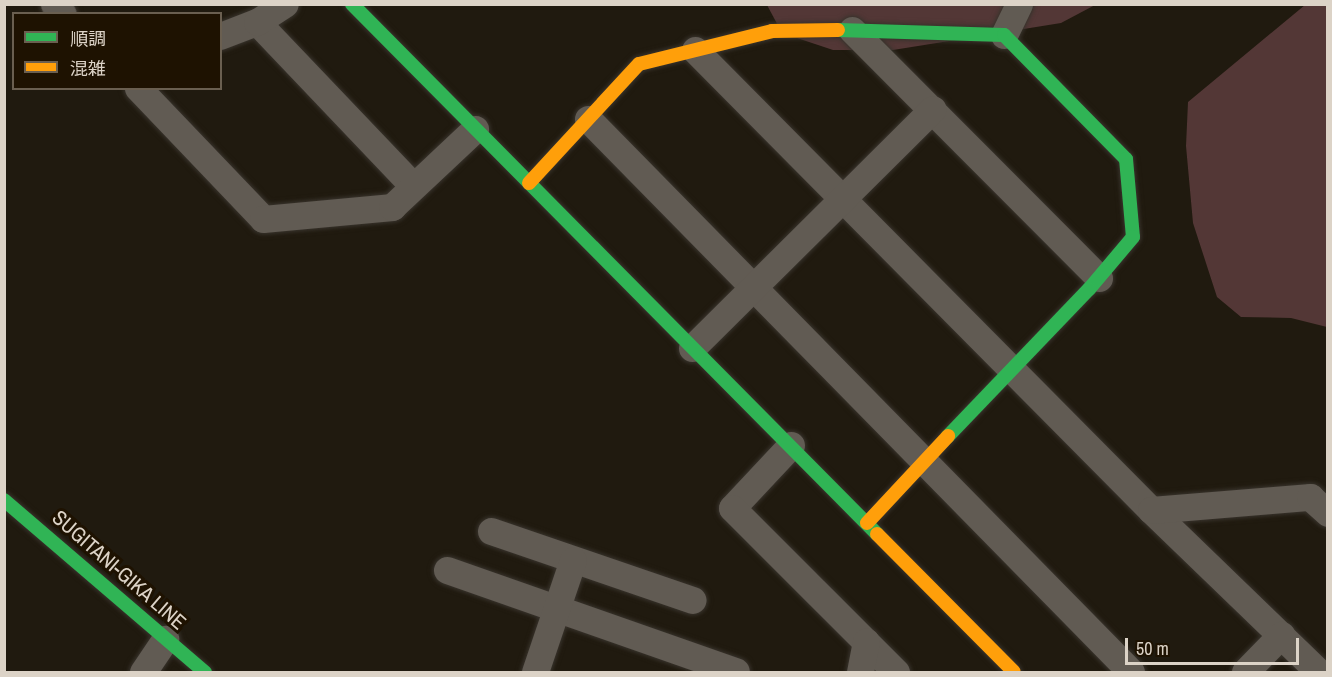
<!DOCTYPE html>
<meta charset="utf-8">
<style>
body{margin:0}
#map{position:relative;width:1332px;height:677px;overflow:hidden;background:#201a0f;font-family:"Archivo Narrow","Noto Sans JP",sans-serif}
div>[style]{position:absolute}
.green>*{inset:0;background:#533736}
.roads{filter:drop-shadow(0 0 2px #38332c) drop-shadow(0 0 2px #38332c)}
.street>*{height:27px;margin:-13.5px;padding:0 13.5px;transform-origin:13.5px;border-radius:13.5px;background:#615b53}
.fast>*{height:14px;margin:-7px;padding:0 7px;transform-origin:7px;border-radius:7px;background:#30b455}
.slow>*{height:14px;margin:-7px;padding:0 7px;transform-origin:7px;border-radius:7px;background:#ff9f0a}
span{translate:-50% -50%;white-space:nowrap;text-align:center;line-height:1.15;-webkit-text-stroke:6px #1e1201;paint-order:stroke}
.street-label{font-size:21px;color:#dcd3c7}
.frame{position:absolute;inset:0;border:6px solid #dcd3c7;pointer-events:none}
.legend{position:absolute;left:12px;top:12px;width:210px;height:78px;box-sizing:border-box;background:#1e1201;border:2px solid #6a5f50;margin:0;padding:8px 10px;list-style:none;font-size:18px;color:#dcd3c7}
.legend li{display:flex;align-items:center;gap:12px;height:30px}
.legend b{width:30px;border:2px solid #6a5f50}
.scale{position:absolute;left:1125px;top:638px;width:174px;height:27px;box-sizing:border-box;border:3px solid #dcd3c7;border-top:0;padding-left:8px;font-size:18px;line-height:21px;white-space:nowrap;color:#dcd3c7;-webkit-text-stroke:4px #1e1201;paint-order:stroke}
</style>
<div id="map">
<div class="green">
<i style="clip-path:polygon(767px 5px,1095px 5px,1061px 23px,893px 50px,833px 50px,782px 33px)"></i>
<i style="clip-path:polygon(1305px 5px,1327px 5px,1327px 327px,1291px 318px,1241px 317px,1217px 297px,1193px 223px,1186px 146px,1188px 102px)"></i>
</div>
<div class="roads">
<div class="street">
<i style="left:54px;top:4px;width:13px;rotate:48deg"></i>
<i style="left:257px;top:22px;width:226px;rotate:46.4deg"></i>
<i style="left:852px;top:30px;width:350px;rotate:45.1deg"></i>
<i style="left:1004px;top:35px;width:34px;rotate:-64deg"></i>
<i style="left:220px;top:36px;width:40px;rotate:-21deg"></i>
<i style="left:257px;top:22px;width:33px;rotate:-33deg"></i>
<i style="left:695px;top:50px;width:648px;rotate:45.25deg"></i>
<i style="left:1151px;top:510px;width:233px;rotate:44deg"></i>
<i style="left:138px;top:88px;width:181px;rotate:46.3deg"></i>
<i style="left:263px;top:219px;width:130px;rotate:-5.3deg"></i>
<i style="left:392px;top:207px;width:114px;rotate:-43.2deg"></i>
<i style="left:588px;top:119px;width:775px;rotate:45.52deg"></i>
<i style="left:692px;top:348px;width:339px;rotate:-44.8deg"></i>
<i style="left:791px;top:445px;width:86px;rotate:133.1deg"></i>
<i style="left:732px;top:508px;width:232px;rotate:45deg"></i>
<i style="left:1151px;top:510px;width:160px;rotate:-4.7deg"></i>
<i style="left:1310px;top:497px;width:24px;rotate:42deg"></i>
<i style="left:491px;top:531px;width:213px;rotate:18.9deg"></i>
<i style="left:447px;top:570px;width:306px;rotate:19.3deg"></i>
<i style="left:143px;top:672px;width:40px;rotate:-56deg"></i>
<i style="left:535px;top:672px;width:118px;rotate:-71.3deg"></i>
<i style="left:860px;top:672px;width:31px;rotate:-79deg"></i>
<i style="left:1245px;top:672px;width:52px;rotate:-45.8deg"></i>
</div>
<div class="fast">
<i style="left:352px;top:4px;width:746px;rotate:45.27deg"></i>
<i style="left:838px;top:30px;width:166px;rotate:1.7deg"></i>
<i style="left:1004px;top:35px;width:174px;rotate:45.5deg"></i>
<i style="left:1126px;top:159px;width:78px;rotate:84.9deg"></i>
<i style="left:1133px;top:237px;width:68px;rotate:130.2deg"></i>
<i style="left:1089px;top:289px;width:204px;rotate:133.8deg"></i>
<i style="left:4px;top:500px;width:265px;rotate:40.6deg"></i>
</div>
<div class="slow">
<i style="left:529px;top:183px;width:162px;rotate:-47.3deg"></i>
<i style="left:639px;top:64px;width:137px;rotate:-13.9deg"></i>
<i style="left:772px;top:31px;width:66px;rotate:-0.9deg"></i>
<i style="left:867px;top:523px;width:119px;rotate:-47deg"></i>
<i style="left:877px;top:534px;width:194px;rotate:45.2deg"></i>
</div>
</div>
<div class="street-label">
<span style="left:119px;top:570px;rotate:41deg">SUGITANI-GIKA LINE</span>
</div>
<div class="frame"></div>
<ul class="legend">
<li><b style="height:8px;background:#30b455"></b>順調</li>
<li><b style="height:8px;background:#ff9f0a"></b>混雑</li>
</ul>
<div class="scale">50 m</div>
</div>
